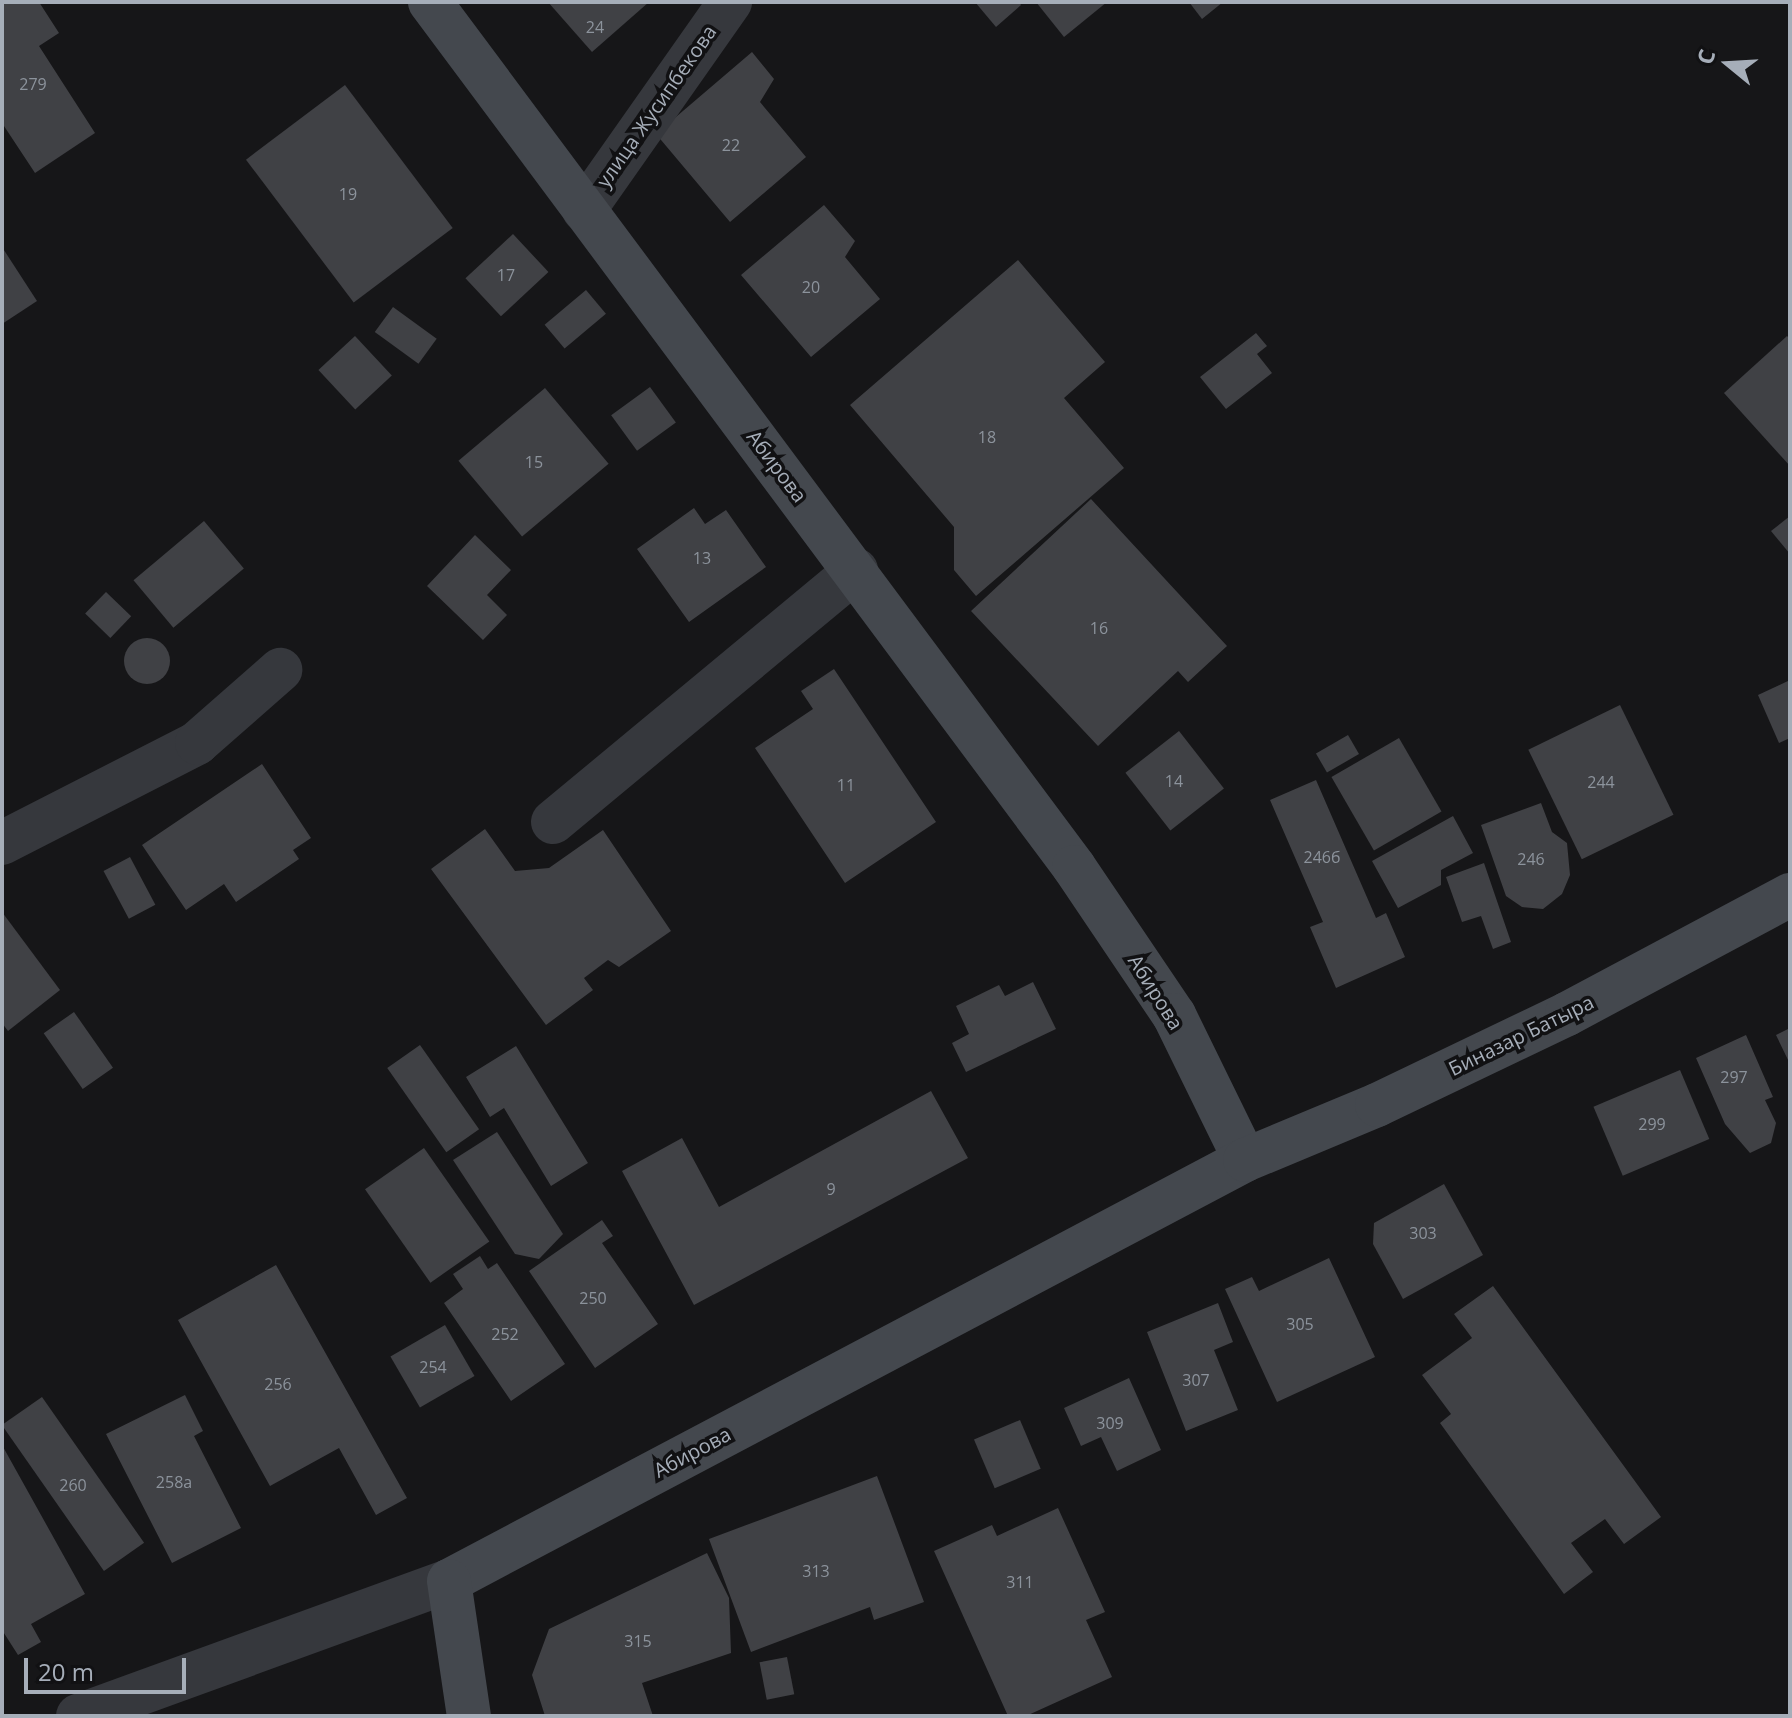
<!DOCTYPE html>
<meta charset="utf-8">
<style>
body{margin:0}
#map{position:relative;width:1792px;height:1718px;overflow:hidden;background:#161618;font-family:"Open Sans",sans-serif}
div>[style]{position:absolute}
.building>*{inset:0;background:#404145;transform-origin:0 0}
.round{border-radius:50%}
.street>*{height:44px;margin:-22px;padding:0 22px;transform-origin:22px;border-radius:22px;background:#36383d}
.secondary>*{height:44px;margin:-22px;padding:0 22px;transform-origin:22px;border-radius:22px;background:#44484e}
span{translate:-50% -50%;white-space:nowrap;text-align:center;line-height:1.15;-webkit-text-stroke:7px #111113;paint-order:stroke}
.number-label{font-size:16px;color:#8c939c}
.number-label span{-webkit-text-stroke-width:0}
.street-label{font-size:20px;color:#a6aeb9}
.frame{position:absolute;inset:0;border:4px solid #a6aeb9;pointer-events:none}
.north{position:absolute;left:1688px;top:24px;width:80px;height:80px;-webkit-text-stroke:6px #111113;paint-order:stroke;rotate:288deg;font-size:22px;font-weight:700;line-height:32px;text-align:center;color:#a6aeb9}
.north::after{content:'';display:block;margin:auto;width:28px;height:36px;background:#a6aeb9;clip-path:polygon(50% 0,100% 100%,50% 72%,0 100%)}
.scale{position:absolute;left:24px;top:1658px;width:162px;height:36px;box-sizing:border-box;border:4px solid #a6aeb9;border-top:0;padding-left:10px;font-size:24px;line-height:28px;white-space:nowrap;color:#a6aeb9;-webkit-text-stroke:6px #111113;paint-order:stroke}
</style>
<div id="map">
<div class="building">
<i style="clip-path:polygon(2px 2px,39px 2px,59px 33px,39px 46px,95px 133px,35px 173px,2px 123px)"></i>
<i style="clip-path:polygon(548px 2px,649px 2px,592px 52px)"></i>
<i style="clip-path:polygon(975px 2px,1019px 2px,1021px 5px,996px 27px)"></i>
<i style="clip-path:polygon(1036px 2px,1107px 2px,1064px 37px)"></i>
<i style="clip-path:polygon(1189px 2px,1223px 2px,1202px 19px)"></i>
<i style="clip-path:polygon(752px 52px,774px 79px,760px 102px,806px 157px,730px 222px,656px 134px)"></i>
<i style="left:345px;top:85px;width:179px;height:124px;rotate:53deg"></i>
<i style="clip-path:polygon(824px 205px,855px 241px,845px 257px,880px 299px,811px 357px,741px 275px)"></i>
<i style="left:513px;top:234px;width:52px;height:65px;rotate:47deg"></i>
<i style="clip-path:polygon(2px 247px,37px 301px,2px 324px)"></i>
<i style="clip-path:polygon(1018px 260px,1105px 362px,1064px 398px,1124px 468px,976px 596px,954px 570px,954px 527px,850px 405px)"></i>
<i style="left:586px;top:290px;width:31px;height:54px;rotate:50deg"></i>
<i style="left:393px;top:307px;width:54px;height:31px;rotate:36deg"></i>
<i style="clip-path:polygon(1256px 333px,1267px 346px,1257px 354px,1272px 373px,1226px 409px,1200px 377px)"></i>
<i style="left:355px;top:336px;width:54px;height:50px;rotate:47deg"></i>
<i style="clip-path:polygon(1787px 336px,1790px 339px,1790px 466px,1724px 393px)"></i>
<i style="left:650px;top:387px;width:44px;height:48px;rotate:54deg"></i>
<i style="left:545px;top:388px;width:99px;height:113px;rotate:50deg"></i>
<i style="clip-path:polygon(1091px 499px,1227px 646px,1188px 682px,1178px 671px,1098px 746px,971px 611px)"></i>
<i style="clip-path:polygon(694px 508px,705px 524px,726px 510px,766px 567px,689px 622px,637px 549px)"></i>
<i style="clip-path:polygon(1790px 516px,1790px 554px,1771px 531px)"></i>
<i style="left:204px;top:521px;width:62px;height:92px;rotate:50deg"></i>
<i style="clip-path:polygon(475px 535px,511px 570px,487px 595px,507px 615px,483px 640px,427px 586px)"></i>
<i style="left:106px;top:592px;width:35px;height:30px;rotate:44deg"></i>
<i class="round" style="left:124px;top:638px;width:46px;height:46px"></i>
<i style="clip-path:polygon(834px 669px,936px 822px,845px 883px,755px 748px,813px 709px,801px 691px)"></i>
<i style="clip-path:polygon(1790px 680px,1790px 738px,1779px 743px,1758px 695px)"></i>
<i style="left:1620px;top:705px;width:122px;height:102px;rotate:64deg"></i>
<i style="left:1179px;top:731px;width:73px;height:68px;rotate:52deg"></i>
<i style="left:1348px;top:735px;width:22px;height:37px;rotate:60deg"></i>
<i style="left:1399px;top:738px;width:85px;height:78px;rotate:60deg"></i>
<i style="clip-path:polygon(262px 764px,311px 838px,293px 850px,299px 859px,236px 902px,224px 884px,186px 910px,142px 845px)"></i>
<i style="clip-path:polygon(1316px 780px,1376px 918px,1386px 913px,1405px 957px,1336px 988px,1310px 927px,1323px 922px,1270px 800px)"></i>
<i style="clip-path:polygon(1541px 803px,1552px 832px,1567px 843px,1570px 875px,1562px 894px,1543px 909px,1522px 907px,1506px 896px,1481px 825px)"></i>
<i style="clip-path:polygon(1453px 816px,1473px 853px,1441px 870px,1441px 885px,1398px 908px,1372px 861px)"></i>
<i style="clip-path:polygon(485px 829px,515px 871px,549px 868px,603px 830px,671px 931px,619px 967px,608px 960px,584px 978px,593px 990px,546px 1025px,431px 869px)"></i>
<i style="left:130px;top:857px;width:54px;height:30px;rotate:62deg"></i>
<i style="clip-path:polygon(1484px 863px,1511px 942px,1493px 949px,1481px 916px,1462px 922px,1446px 877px)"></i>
<i style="clip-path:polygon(2px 912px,60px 990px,8px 1031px,2px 1023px)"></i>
<i style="clip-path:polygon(1033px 982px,1056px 1029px,966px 1072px,952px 1043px,969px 1034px,956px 1006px,999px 985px,1005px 996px)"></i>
<i style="left:74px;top:1012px;width:68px;height:37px;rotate:55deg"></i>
<i style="clip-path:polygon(1790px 1028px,1790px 1064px,1776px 1035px)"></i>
<i style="clip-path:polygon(1746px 1035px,1773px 1097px,1765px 1100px,1776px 1123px,1771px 1143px,1750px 1153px,1725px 1124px,1696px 1058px)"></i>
<i style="left:420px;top:1045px;width:103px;height:40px;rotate:55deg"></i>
<i style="clip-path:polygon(516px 1046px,588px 1163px,551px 1186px,504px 1108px,490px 1117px,466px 1077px)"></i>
<i style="left:1680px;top:1070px;width:75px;height:94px;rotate:67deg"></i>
<i style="clip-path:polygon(931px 1091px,968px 1158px,694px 1305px,622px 1171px,682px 1138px,719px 1207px)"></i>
<i style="clip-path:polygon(497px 1132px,563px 1234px,539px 1259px,515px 1254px,453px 1160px)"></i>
<i style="left:424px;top:1148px;width:114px;height:72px;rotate:55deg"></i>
<i style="clip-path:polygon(1444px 1184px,1483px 1255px,1403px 1299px,1373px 1244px,1374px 1223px)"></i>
<i style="clip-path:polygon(602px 1220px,613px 1236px,602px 1243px,658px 1324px,595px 1368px,529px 1271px)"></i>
<i style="clip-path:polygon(480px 1256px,488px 1269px,497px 1263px,565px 1364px,511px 1401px,444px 1303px,463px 1289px,453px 1274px)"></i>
<i style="clip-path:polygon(1329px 1258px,1375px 1357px,1277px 1402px,1225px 1289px,1252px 1277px,1259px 1291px)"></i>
<i style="clip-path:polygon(276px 1265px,407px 1498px,376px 1515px,339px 1448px,270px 1486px,178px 1320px)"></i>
<i style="clip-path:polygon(1493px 1286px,1661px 1517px,1624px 1544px,1605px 1519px,1571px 1543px,1593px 1572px,1564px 1594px,1440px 1423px,1451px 1414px,1422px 1375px,1472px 1338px,1454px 1314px)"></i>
<i style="clip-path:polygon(1218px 1303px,1233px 1342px,1214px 1350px,1238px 1410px,1186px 1431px,1147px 1332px)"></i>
<i style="left:445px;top:1325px;width:59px;height:63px;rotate:60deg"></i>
<i style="clip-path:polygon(1129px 1378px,1161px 1450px,1117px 1471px,1101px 1437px,1081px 1446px,1064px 1408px)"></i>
<i style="clip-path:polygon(185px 1395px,203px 1431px,194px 1436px,241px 1528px,172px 1563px,106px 1434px)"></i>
<i style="left:42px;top:1397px;width:178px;height:49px;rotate:55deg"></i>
<i style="left:1020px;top:1420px;width:53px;height:50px;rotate:67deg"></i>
<i style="clip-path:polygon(2px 1445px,85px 1594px,31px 1624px,41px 1642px,18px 1655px,2px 1630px)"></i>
<i style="clip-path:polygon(877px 1476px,924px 1602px,874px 1620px,870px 1607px,751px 1652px,709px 1539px)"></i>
<i style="clip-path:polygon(1058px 1508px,1105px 1612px,1086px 1620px,1112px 1677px,1026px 1716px,1008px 1716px,934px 1551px,992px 1525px,997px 1536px)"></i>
<i style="clip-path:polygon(707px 1553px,729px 1598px,731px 1653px,642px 1683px,653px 1716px,545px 1716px,532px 1675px,549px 1629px)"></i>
<i style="left:787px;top:1657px;width:38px;height:28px;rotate:79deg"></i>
</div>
<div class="street">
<i style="left:584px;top:210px;width:254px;rotate:-54.9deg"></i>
<i style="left:553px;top:822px;width:394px;rotate:-39.7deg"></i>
<i style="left:2px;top:843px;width:219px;rotate:-27.1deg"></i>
<i style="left:197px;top:743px;width:111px;rotate:-41.3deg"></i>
<i style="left:78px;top:1716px;width:395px;rotate:-20deg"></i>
</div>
<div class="secondary">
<i style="left:430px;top:2px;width:1078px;rotate:53.33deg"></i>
<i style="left:1074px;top:867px;width:179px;rotate:56deg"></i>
<i style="left:1174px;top:1015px;width:161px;rotate:63.9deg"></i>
<i style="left:1245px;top:1160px;width:900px;rotate:152.13deg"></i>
<i style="left:449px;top:1581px;width:136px;rotate:81.6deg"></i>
<i style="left:1245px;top:1160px;width:143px;rotate:-22.6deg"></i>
<i style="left:1377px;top:1105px;width:211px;rotate:-25.6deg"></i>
<i style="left:1567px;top:1014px;width:253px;rotate:-28.1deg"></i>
</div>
<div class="number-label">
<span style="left:595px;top:27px">24</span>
<span style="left:33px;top:84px">279</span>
<span style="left:731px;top:145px">22</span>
<span style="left:348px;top:194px">19</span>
<span style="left:506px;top:275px">17</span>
<span style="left:811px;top:287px">20</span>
<span style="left:987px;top:437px">18</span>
<span style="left:534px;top:462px">15</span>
<span style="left:702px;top:558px">13</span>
<span style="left:1099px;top:628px">16</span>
<span style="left:1174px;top:781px">14</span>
<span style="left:1601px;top:782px">244</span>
<span style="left:846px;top:785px">11</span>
<span style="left:1322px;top:857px">246б</span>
<span style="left:1531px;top:859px">246</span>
<span style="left:1734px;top:1077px">297</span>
<span style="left:1652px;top:1124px">299</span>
<span style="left:831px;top:1189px">9</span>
<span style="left:1423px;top:1233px">303</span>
<span style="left:593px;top:1298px">250</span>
<span style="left:1300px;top:1324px">305</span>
<span style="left:505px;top:1334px">252</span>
<span style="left:433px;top:1367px">254</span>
<span style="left:1196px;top:1380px">307</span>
<span style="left:278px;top:1384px">256</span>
<span style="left:1110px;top:1423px">309</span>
<span style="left:174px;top:1482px">258а</span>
<span style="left:73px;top:1485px">260</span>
<span style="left:816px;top:1571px">313</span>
<span style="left:1020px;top:1582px">311</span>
<span style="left:638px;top:1641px">315</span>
</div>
<div class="street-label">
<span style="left:656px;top:106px;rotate:-55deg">улица Жусипбекова</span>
<span style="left:777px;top:466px;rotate:53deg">Абирова</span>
<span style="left:1156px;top:992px;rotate:58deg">Абирова</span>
<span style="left:1521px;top:1035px;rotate:-26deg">Биназар Батыра</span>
<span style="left:692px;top:1452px;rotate:-28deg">Абирова</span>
</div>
<div class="frame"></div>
<div class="north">С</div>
<div class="scale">20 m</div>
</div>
